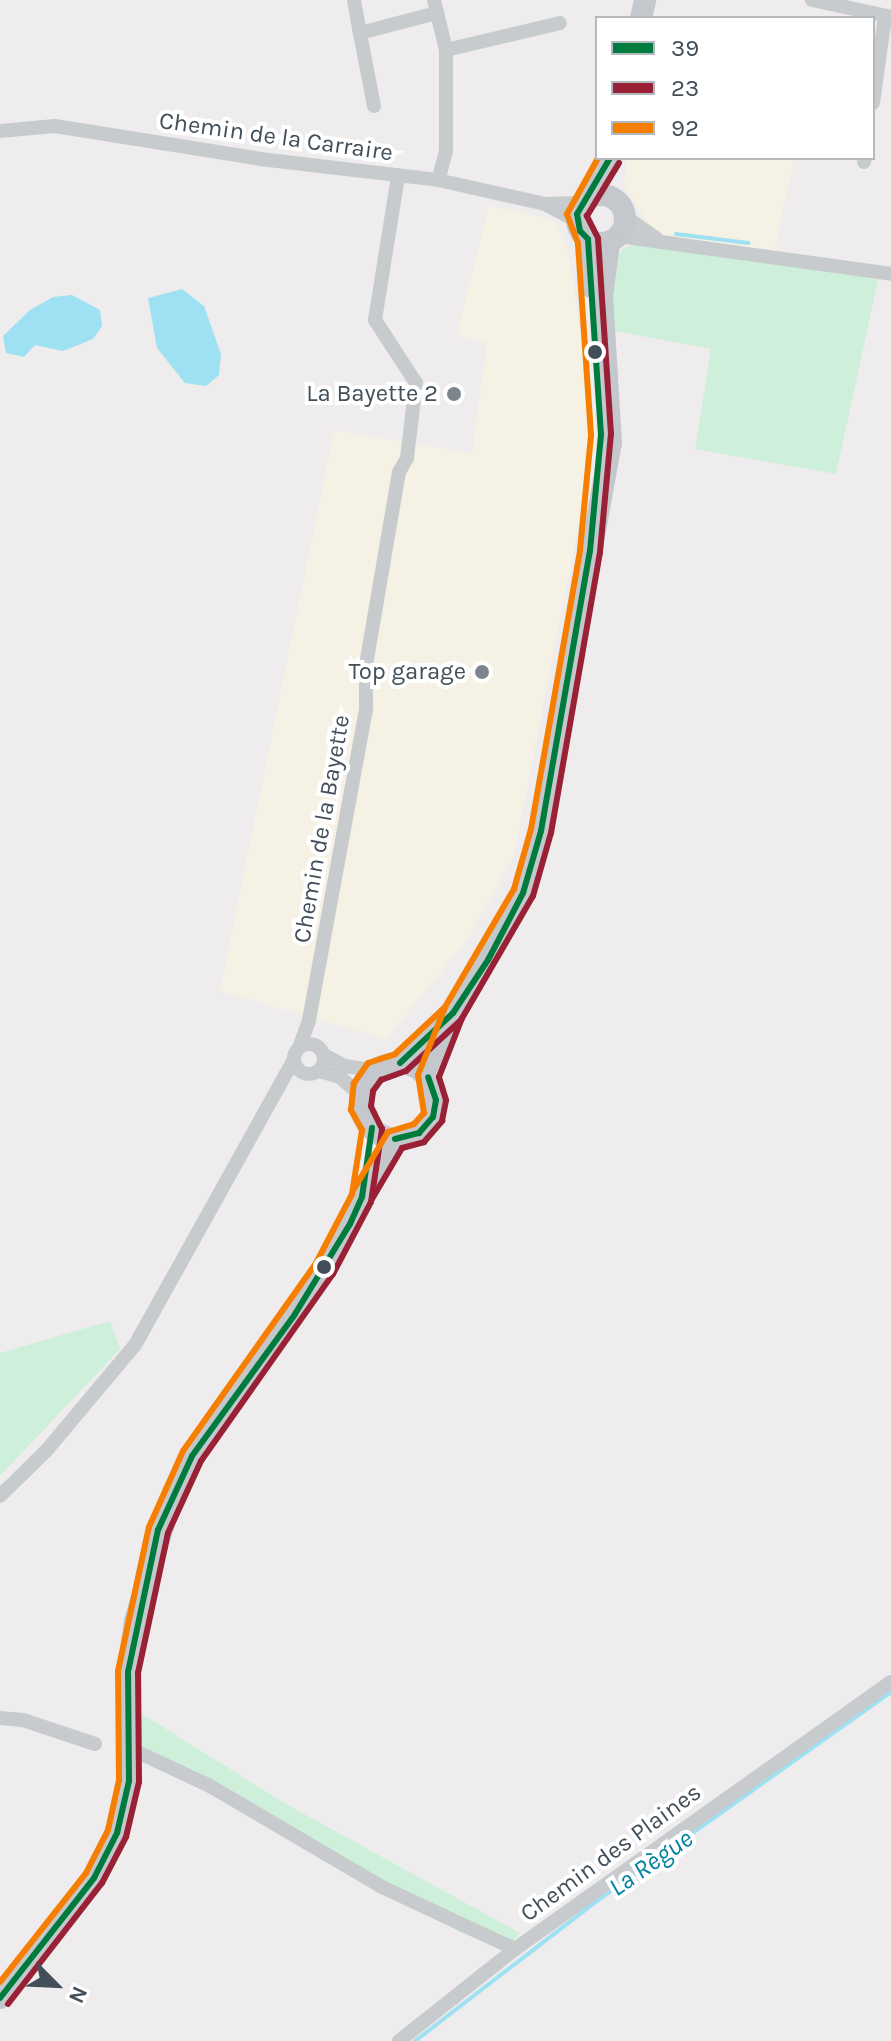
<!DOCTYPE html>
<meta charset="utf-8">
<style>
body{margin:0}
#map{position:relative;width:891px;height:2041px;overflow:hidden;background:#eeecec;font-family:Karla,sans-serif}
div>[style]{position:absolute}
.commercial>*{inset:0;background:#f6f1e5}
.green>*{inset:0;background:#ceefda}
.water>*{inset:0;background:#9ee1f2}
.stream>*{height:4px;margin:-2px;padding:0 2px;transform-origin:2px;border-radius:2px;background:#9ee1f2}
.minor>*{height:14px;margin:-7px;padding:0 7px;transform-origin:7px;border-radius:7px;background:#c8cbce}
.minor>.ring{margin:-7px;padding:0;box-sizing:content-box;background:none;border:14px solid #c8cbce;border-radius:50%}
.primary>*{height:22px;margin:-11px;padding:0 11px;transform-origin:11px;border-radius:11px;background:#c4c7cc}
.primary>.ring{margin:-11px;padding:0;box-sizing:content-box;background:none;border:22px solid #c4c7cc;border-radius:50%}
.bus-1>*{height:6px;margin:-3px;padding:0 3px;transform-origin:3px;border-radius:3px;background:#007b3e}
.bus-2>*{height:6px;margin:-3px;padding:0 3px;transform-origin:3px;border-radius:3px;background:#992035}
.bus-3>*{height:6px;margin:-3px;padding:0 3px;transform-origin:3px;border-radius:3px;background:#f67e00}
.dots>*{width:22px;height:22px;translate:-50% -50%;box-sizing:border-box;border:4px solid #fff;border-radius:50%}
span{translate:-50% -50%;white-space:nowrap;text-align:center;line-height:1.15;-webkit-text-stroke:8px #fff;paint-order:stroke}
.street-label{font-size:24px;color:#424f5a}
.poi-label{font-size:24px;color:#424f5a}
.right{translate:-100% -50%;text-align:right}
.water-label{font-size:26px;color:#0281a0;font-style:italic}
.legend{position:absolute;left:595px;top:16px;width:280px;height:144px;box-sizing:border-box;background:#fff;border:2px solid #b3b9bd;margin:0;padding:10px 14px;list-style:none;font-size:24px;color:#424f5a}
.legend li{display:flex;align-items:center;gap:16px;height:40px}
.legend b{width:40px;border:2px solid #b3b9bd}
.north{position:absolute;left:16px;top:1945px;width:80px;height:80px;-webkit-text-stroke:6px #fff;paint-order:stroke;rotate:114deg;font-size:22px;font-weight:700;line-height:32px;text-align:center;color:#424f5a}
.north::after{content:'';display:block;margin:auto;width:28px;height:36px;background:#424f5a;clip-path:polygon(50% 0,100% 100%,50% 72%,0 100%)}
</style>
<div id="map">
<div class="commercial">
<i style="clip-path:polygon(627px 158px,794px 158px,774px 252px,646px 234px,647px 221px,624px 187px)"></i>
<i style="clip-path:polygon(489px 205px,554px 220px,568px 249px,596px 437px,514px 855px,467px 940px,386px 1039px,220px 991px,334px 430px,472px 453px,487px 343px,456px 336px)"></i>
</div>
<div class="green">
<i style="clip-path:polygon(637px 244px,845px 271px,878px 280px,836px 474px,695px 449px,711px 349px,610px 330px,609px 264px,624px 248px)"></i>
<i style="clip-path:polygon(110px 1321px,120px 1349px,0 1476px,0 1353px)"></i>
<i style="clip-path:polygon(142px 1714px,286px 1804px,520px 1933px,504px 1950px,460px 1932px,370px 1887px,226px 1798px,139px 1757px)"></i>
</div>
<div class="water">
<i style="clip-path:polygon(182px 289px,204px 306px,221px 354px,219px 375px,206px 386px,185px 383px,157px 348px,148px 298px)"></i>
<i style="clip-path:polygon(72px 295px,100px 310px,102px 326px,93px 339px,63px 351px,35px 345px,24px 357px,6px 353px,3px 336px,30px 310px,53px 297px)"></i>
</div>
<div class="stream">
<i style="left:676px;top:234px;width:73px;rotate:7.1deg"></i>
<i style="left:415px;top:2041px;width:226px;rotate:-37.6deg"></i>
<i style="left:594px;top:1903px;width:364px;rotate:-35.4deg"></i>
</div>
<div class="minor">
<i style="left:354px;top:0;width:34px;rotate:80deg"></i>
<i style="left:434px;top:0;width:51px;rotate:76.5deg"></i>
<i style="left:446px;top:50px;width:101px;rotate:90deg"></i>
<i style="left:446px;top:151px;width:30px;rotate:105deg"></i>
<i style="left:812px;top:0;width:81px;rotate:12.1deg"></i>
<i style="left:446px;top:50px;width:117px;rotate:-13.3deg"></i>
<i style="left:873px;top:103px;width:88px;rotate:-82.1deg"></i>
<i style="left:374px;top:106px;width:74px;rotate:-100.9deg"></i>
<i style="left:360px;top:33px;width:80px;rotate:-14.6deg"></i>
<i style="left:0;top:131px;width:55px;rotate:-5.2deg"></i>
<i style="left:55px;top:126px;width:208px;rotate:9.1deg"></i>
<i style="left:260px;top:159px;width:179px;rotate:6.7deg"></i>
<i style="left:438px;top:180px;width:110px;rotate:12.6deg"></i>
<i style="left:545px;top:204px;width:38px;rotate:-2deg"></i>
<i style="left:864px;top:162px;width:4px;rotate:-76deg"></i>
<i style="left:545px;top:204px;width:36px;rotate:28deg"></i>
<i style="left:626px;top:217px;width:37px;rotate:35deg"></i>
<i style="left:618px;top:236px;width:276px;rotate:7.9deg"></i>
<i class="ring" style="left:294px;top:1044px;width:16px;height:16px"></i>
<i style="left:299px;top:1048px;width:30px;rotate:-70deg"></i>
<i style="left:309px;top:1020px;width:317px;rotate:-79.6deg"></i>
<i style="left:366px;top:708px;width:43px;rotate:-90deg"></i>
<i style="left:366px;top:665px;width:196px;rotate:-80.3deg"></i>
<i style="left:399px;top:472px;width:16px;rotate:-60deg"></i>
<i style="left:407px;top:458px;width:76px;rotate:-83.2deg"></i>
<i style="left:416px;top:383px;width:75px;rotate:-123.1deg"></i>
<i style="left:375px;top:320px;width:146px;rotate:-80.9deg"></i>
<i style="left:324px;top:1055px;width:24px;rotate:28deg"></i>
<i style="left:345px;top:1066px;width:30px;rotate:9deg"></i>
<i style="left:319px;top:1071px;width:22px;rotate:16deg"></i>
<i style="left:340px;top:1077px;width:28px;rotate:42deg"></i>
<i style="left:0;top:1496px;width:64px;rotate:-44.4deg"></i>
<i style="left:46px;top:1451px;width:138px;rotate:-50deg"></i>
<i style="left:135px;top:1345px;width:327px;rotate:-60.9deg"></i>
<i style="left:0;top:1718px;width:23px;rotate:5deg"></i>
<i style="left:23px;top:1720px;width:76px;rotate:18.4deg"></i>
<i style="left:131px;top:1749px;width:87px;rotate:25.1deg"></i>
<i style="left:210px;top:1786px;width:199px;rotate:30.4deg"></i>
<i style="left:382px;top:1887px;width:147px;rotate:25deg"></i>
<i style="left:515px;top:1949px;width:461px;rotate:-35.4deg"></i>
<i style="left:399px;top:2041px;width:148px;rotate:-38.4deg"></i>
</div>
<div class="primary">
<i style="left:641px;top:18px;width:18px;rotate:-77deg"></i>
<i class="ring" style="left:577px;top:195px;width:26px;height:26px"></i>
<i style="left:590px;top:197px;width:44px;rotate:-62.9deg"></i>
<i style="left:588px;top:239px;width:48px;rotate:86.4deg"></i>
<i style="left:400px;top:1063px;width:59px;rotate:-43.6deg"></i>
<i class="ring" style="left:360px;top:1063px;width:54px;height:54px"></i>
<i style="left:428px;top:1077px;width:69px;rotate:-68.7deg"></i>
<i style="left:453px;top:1013px;width:139px;rotate:-59.7deg"></i>
<i style="left:523px;top:893px;width:65px;rotate:-73.8deg"></i>
<i style="left:541px;top:831px;width:394px;rotate:-79.8deg"></i>
<i style="left:611px;top:443px;width:147px;rotate:-93.5deg"></i>
<i style="left:602px;top:296px;width:54px;rotate:-82.6deg"></i>
<i style="left:0;top:1998px;width:152px;rotate:-51.9deg"></i>
<i style="left:94px;top:1878px;width:51px;rotate:-62.9deg"></i>
<i style="left:117px;top:1833px;width:53px;rotate:-77deg"></i>
<i style="left:129px;top:1781px;width:109px;rotate:-90.5deg"></i>
<i style="left:128px;top:1672px;width:51px;rotate:-82.2deg"></i>
<i style="left:135px;top:1621px;width:134px;rotate:-73.5deg"></i>
<i style="left:173px;top:1493px;width:81px;rotate:-60.3deg"></i>
<i style="left:213px;top:1423px;width:191px;rotate:-54.1deg"></i>
<i style="left:325px;top:1268px;width:147px;rotate:-61.5deg"></i>
</div>
<div class="bus-1">
<i style="left:588px;top:239px;width:11px;rotate:-135deg"></i>
<i style="left:580px;top:231px;width:17px;rotate:-100deg"></i>
<i style="left:577px;top:214px;width:65px;rotate:-59.5deg"></i>
<i style="left:400px;top:1063px;width:73px;rotate:-43.3deg"></i>
<i style="left:453px;top:1013px;width:64px;rotate:-56.6deg"></i>
<i style="left:488px;top:960px;width:76px;rotate:-62.4deg"></i>
<i style="left:523px;top:893px;width:65px;rotate:-73.8deg"></i>
<i style="left:541px;top:831px;width:284px;rotate:-80.1deg"></i>
<i style="left:590px;top:551px;width:117px;rotate:-84.6deg"></i>
<i style="left:601px;top:435px;width:196px;rotate:-93.8deg"></i>
<i style="left:395px;top:1139px;width:25px;rotate:-14deg"></i>
<i style="left:419px;top:1133px;width:21px;rotate:-49deg"></i>
<i style="left:433px;top:1117px;width:17px;rotate:-80deg"></i>
<i style="left:436px;top:1100px;width:24px;rotate:-109deg"></i>
<i style="left:0;top:1998px;width:152px;rotate:-51.9deg"></i>
<i style="left:94px;top:1878px;width:51px;rotate:-62.9deg"></i>
<i style="left:117px;top:1833px;width:53px;rotate:-77deg"></i>
<i style="left:129px;top:1781px;width:109px;rotate:-90.5deg"></i>
<i style="left:128px;top:1672px;width:145px;rotate:-78.1deg"></i>
<i style="left:158px;top:1530px;width:81px;rotate:-65.3deg"></i>
<i style="left:192px;top:1456px;width:175px;rotate:-54deg"></i>
<i style="left:295px;top:1314px;width:105px;rotate:-58.6deg"></i>
<i style="left:350px;top:1224px;width:30px;rotate:-66deg"></i>
<i style="left:362px;top:1197px;width:70px;rotate:-81.8deg"></i>
</div>
<div class="bus-2">
<i style="left:372px;top:1199px;width:59px;rotate:-59.5deg"></i>
<i style="left:402px;top:1148px;width:23px;rotate:-15deg"></i>
<i style="left:424px;top:1142px;width:28px;rotate:-49deg"></i>
<i style="left:442px;top:1121px;width:21px;rotate:-79deg"></i>
<i style="left:446px;top:1100px;width:24px;rotate:-107deg"></i>
<i style="left:439px;top:1077px;width:63px;rotate:-68.7deg"></i>
<i style="left:8px;top:2004px;width:153px;rotate:-52.2deg"></i>
<i style="left:102px;top:1883px;width:52px;rotate:-62.4deg"></i>
<i style="left:126px;top:1837px;width:57px;rotate:-76.7deg"></i>
<i style="left:139px;top:1782px;width:109px;rotate:-90.5deg"></i>
<i style="left:138px;top:1673px;width:143px;rotate:-77.9deg"></i>
<i style="left:168px;top:1533px;width:79px;rotate:-65.4deg"></i>
<i style="left:201px;top:1461px;width:229px;rotate:-54.8deg"></i>
<i style="left:333px;top:1274px;width:81px;rotate:-62.2deg"></i>
<i style="left:371px;top:1202px;width:74px;rotate:-81.4deg"></i>
<i style="left:382px;top:1129px;width:25px;rotate:-116deg"></i>
<i style="left:371px;top:1106px;width:15px;rotate:-82deg"></i>
<i style="left:373px;top:1091px;width:14px;rotate:-54deg"></i>
<i style="left:381px;top:1080px;width:27px;rotate:-20deg"></i>
<i style="left:406px;top:1071px;width:75px;rotate:-42.8deg"></i>
<i style="left:461px;top:1020px;width:143px;rotate:-59.9deg"></i>
<i style="left:533px;top:896px;width:66px;rotate:-74.1deg"></i>
<i style="left:551px;top:833px;width:285px;rotate:-80.1deg"></i>
<i style="left:600px;top:552px;width:119px;rotate:-84.7deg"></i>
<i style="left:611px;top:434px;width:196px;rotate:-93.8deg"></i>
<i style="left:598px;top:238px;width:25px;rotate:-117deg"></i>
<i style="left:587px;top:216px;width:62px;rotate:-58.9deg"></i>
</div>
<div class="bus-3">
<i style="left:354px;top:1189px;width:66px;rotate:-59.2deg"></i>
<i style="left:388px;top:1132px;width:27px;rotate:-17deg"></i>
<i style="left:414px;top:1124px;width:15px;rotate:-48deg"></i>
<i style="left:424px;top:1113px;width:38px;rotate:-99deg"></i>
<i style="left:418px;top:1075px;width:70px;rotate:-68.2deg"></i>
<i style="left:0;top:1982px;width:139px;rotate:-51.7deg"></i>
<i style="left:86px;top:1873px;width:48px;rotate:-62.9deg"></i>
<i style="left:108px;top:1830px;width:51px;rotate:-77.6deg"></i>
<i style="left:119px;top:1780px;width:109px;rotate:-90.5deg"></i>
<i style="left:118px;top:1671px;width:147px;rotate:-77.9deg"></i>
<i style="left:149px;top:1527px;width:83px;rotate:-65.9deg"></i>
<i style="left:183px;top:1451px;width:230px;rotate:-54.7deg"></i>
<i style="left:316px;top:1263px;width:78px;rotate:-62.4deg"></i>
<i style="left:352px;top:1194px;width:65px;rotate:-81.1deg"></i>
<i style="left:362px;top:1130px;width:23px;rotate:-119deg"></i>
<i style="left:351px;top:1110px;width:27px;rotate:-84deg"></i>
<i style="left:354px;top:1083px;width:24px;rotate:-55deg"></i>
<i style="left:368px;top:1063px;width:28px;rotate:-18deg"></i>
<i style="left:395px;top:1054px;width:69px;rotate:-43.2deg"></i>
<i style="left:445px;top:1007px;width:137px;rotate:-59.7deg"></i>
<i style="left:514px;top:889px;width:62px;rotate:-74.2deg"></i>
<i style="left:531px;top:829px;width:283px;rotate:-80deg"></i>
<i style="left:580px;top:550px;width:116px;rotate:-84.5deg"></i>
<i style="left:591px;top:435px;width:192px;rotate:-93.9deg"></i>
<i style="left:578px;top:243px;width:31px;rotate:-111deg"></i>
<i style="left:567px;top:214px;width:64px;rotate:-61deg"></i>
</div>
<div class="dots">
<i style="left:595px;top:352px;background:#424f5a"></i>
<i style="left:454px;top:394px;background:#7e868d"></i>
<i style="left:482px;top:672px;background:#7e868d"></i>
<i style="left:324px;top:1267px;background:#424f5a"></i>
</div>
<div class="street-label">
<span style="left:276px;top:137px;rotate:8deg">Chemin de la Carraire</span>
<span style="left:322px;top:829px;rotate:-80deg">Chemin de la Bayette</span>
<span style="left:611px;top:1853px;rotate:-36deg">Chemin des Plaines</span>
</div>
<div class="poi-label">
<span class="right" style="left:438px;top:394px">La Bayette 2</span>
<span class="right" style="left:466px;top:672px">Top garage</span>
</div>
<div class="water-label">
<span style="left:651px;top:1863px;rotate:-35deg">La Règue</span>
</div>
<ul class="legend">
<li><b style="height:10px;background:#007b3e"></b>39</li>
<li><b style="height:10px;background:#992035"></b>23</li>
<li><b style="height:10px;background:#f67e00"></b>92</li>
</ul>
<div class="north">N</div>
</div>
